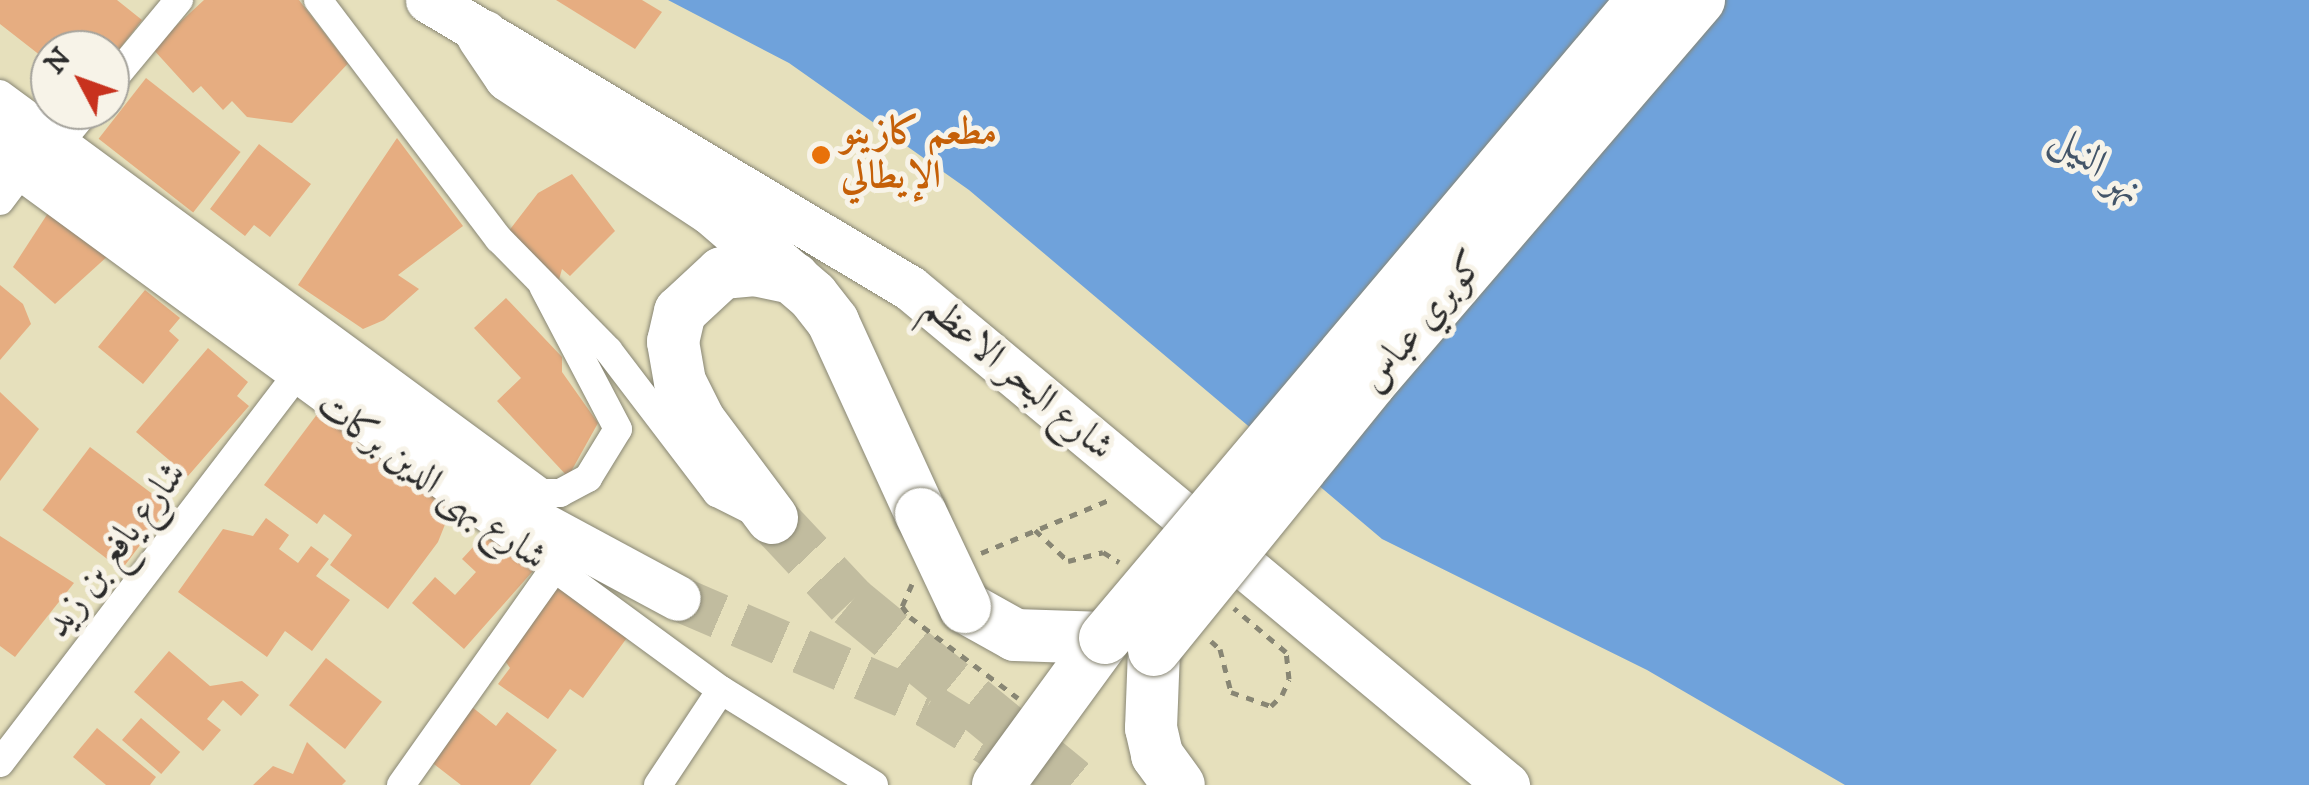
<!DOCTYPE html>
<meta charset="utf-8">
<style>
body{margin:0}
#map{position:relative;width:2309px;height:785px;overflow:hidden;background:#e6e0bc;font-family:"IM FELL DW Pica",Amiri,serif}
div>[style]{position:absolute}
.water>*{inset:0;background:#6fa2db}
.building>*{inset:0;background:#e6ad81;transform-origin:0 0}
.primary-tunnel>*{height:45px;margin-top:-22.5px;transform-origin:0;background:repeating-linear-gradient(90deg,#c1bc9f 0 45px,transparent 0 67px)}
.highway-tunnel>*{height:52px;margin-top:-26px;transform-origin:0;background:repeating-linear-gradient(90deg,#c1bc9f 0 52px,transparent 0 78px)}
.path>*{height:5px;margin-top:-2.5px;transform-origin:0;background:repeating-linear-gradient(90deg,#888674 0 8px,transparent 0 16px)}
.roads{filter:drop-shadow(0 0 2px #888674) drop-shadow(0 0 2px #888674)}
.street>*{height:28px;margin:-14px;padding:0 14px;transform-origin:14px;border-radius:14px;background:#fff}
.primary>*{height:45px;margin:-22.5px;padding:0 22.5px;transform-origin:22.5px;border-radius:22.5px;background:#fff}
.highway>*{height:52px;margin:-26px;padding:0 26px;transform-origin:26px;border-radius:26px;background:#fff}
.bridges{filter:drop-shadow(0 0 2px #888674) drop-shadow(0 0 2px #888674)}
.highway-bridge>*{height:52px;margin:-26px;padding:0 26px;transform-origin:26px;border-radius:26px;background:#fff}
.dots>*{width:28px;height:28px;translate:-50% -50%;box-sizing:border-box;border:5px solid #f7f3e8;border-radius:50%}
span{translate:-50% -50%;white-space:nowrap;text-align:center;line-height:1.15;-webkit-text-stroke:10px #f7f3e8;paint-order:stroke}
.food-label{font-size:38px;color:#c56008;font-weight:700}
.left{translate:0 -50%;text-align:left}
.street-label{font-size:38px;color:#2b2b2b}
.water-label{font-size:40px;color:#435569;font-style:italic}
.north{position:absolute;left:30px;top:30px;width:100px;height:100px;box-sizing:border-box;background:#f7f3e8;border:2px solid #a5a39c;border-radius:50%;rotate:311deg;font-size:28px;font-weight:700;line-height:40px;text-align:center;color:#2b2b2b}
.north::after{content:'';display:block;margin:auto;width:35px;height:45px;background:#c8321e;clip-path:polygon(50% 0,100% 100%,50% 72%,0 100%)}
</style>
<div id="map">
<div class="water">
<i style="clip-path:polygon(668px 0,2309px 0,2309px 785px,1845px 785px,1647px 670px,1382px 539px,969px 190px,789px 63px)"></i>
</div>
<div class="building">
<i style="clip-path:polygon(0 0,117px 0,142px 20px,110px 61px,110px 50px,50px 50px,50px 63px,0 24px)"></i>
<i style="clip-path:polygon(204px 0,299px 0,342px 56px,350px 49px,355px 56px,292px 123px,247px 117px,232px 101px,223px 110px,201px 86px,193px 93px,152px 48px)"></i>
<i style="clip-path:polygon(556px 0,642px 0,662px 12px,635px 49px)"></i>
<i style="left:146px;top:78px;width:120px;height:77px;rotate:38deg"></i>
<i style="clip-path:polygon(397px 138px,463px 226px,398px 275px,419px 289px,384px 320px,363px 329px,298px 285px)"></i>
<i style="clip-path:polygon(259px 144px,311px 184px,270px 237px,254px 225px,245px 236px,210px 209px)"></i>
<i style="clip-path:polygon(572px 174px,615px 231px,570px 276px,562px 269px,557px 287px,508px 232px,538px 193px)"></i>
<i style="clip-path:polygon(50px 210px,110px 254px,55px 304px,13px 267px)"></i>
<i style="clip-path:polygon(0 285px,23px 304px,31px 324px,0 360px)"></i>
<i style="clip-path:polygon(145px 290px,180px 318px,169px 331px,179px 340px,143px 384px,98px 347px)"></i>
<i style="clip-path:polygon(506px 298px,562px 357px,562px 372px,598px 423px,568px 477px,497px 401px,521px 378px,474px 328px)"></i>
<i style="clip-path:polygon(208px 348px,248px 382px,237px 396px,249px 406px,188px 476px,136px 432px)"></i>
<i style="clip-path:polygon(0 392px,39px 429px,0 481px)"></i>
<i style="clip-path:polygon(321px 409px,452px 507px,438px 542px,388px 609px,330px 565px,352px 535px,324px 514px,317px 524px,264px 485px)"></i>
<i style="left:90px;top:447px;width:99px;height:79px;rotate:37deg"></i>
<i style="clip-path:polygon(266px 518px,289px 535px,279px 549px,298px 563px,311px 546px,329px 559px,316px 576px,350px 600px,312px 651px,285px 631px,267px 657px,178px 592px,223px 529px,253px 536px)"></i>
<i style="clip-path:polygon(488px 531px,533px 571px,464px 649px,412px 603px,435px 577px,455px 595px,476px 572px,462px 559px)"></i>
<i style="clip-path:polygon(0 536px,74px 583px,15px 657px,0 646px)"></i>
<i style="clip-path:polygon(555px 581px,629px 635px,583px 698px,570px 689px,548px 719px,498px 684px,510px 668px,501px 655px)"></i>
<i style="clip-path:polygon(169px 651px,210px 686px,242px 681px,259px 695px,241px 716px,223px 700px,207px 719px,221px 730px,203px 751px,134px 692px)"></i>
<i style="left:326px;top:658px;width:71px;height:60px;rotate:38deg"></i>
<i style="clip-path:polygon(472px 707px,496px 726px,507px 712px,557px 750px,530px 785px,461px 785px,430px 761px)"></i>
<i style="left:141px;top:718px;width:52px;height:29px;rotate:41deg"></i>
<i style="clip-path:polygon(97px 728px,156px 777px,150px 785px,106px 785px,73px 757px)"></i>
<i style="clip-path:polygon(307px 742px,346px 781px,342px 785px,253px 785px,273px 766px,293px 774px)"></i>
</div>
<div class="primary-tunnel">
<i style="left:678px;top:598px;width:272px;rotate:23.2deg"></i>
<i style="left:928px;top:705px;width:153px;rotate:31.6deg"></i>
</div>
<div class="highway-tunnel">
<i style="left:772px;top:518px;width:115px;rotate:46.8deg"></i>
<i style="left:851px;top:602px;width:288px;rotate:39.4deg"></i>
</div>
<div class="path">
<i style="left:1035px;top:530px;width:45px;rotate:43.2deg"></i>
<i style="left:1068px;top:561px;width:36px;rotate:-14deg"></i>
<i style="left:1103px;top:552px;width:19px;rotate:32deg"></i>
<i style="left:981px;top:553px;width:139px;rotate:-22.5deg"></i>
<i style="left:912px;top:584px;width:24px;rotate:114deg"></i>
<i style="left:902px;top:606px;width:14px;rotate:54deg"></i>
<i style="left:910px;top:617px;width:135px;rotate:36.9deg"></i>
<i style="left:1211px;top:641px;width:12px;rotate:42deg"></i>
<i style="left:1220px;top:649px;width:44px;rotate:75.7deg"></i>
<i style="left:1231px;top:692px;width:42px;rotate:19.3deg"></i>
<i style="left:1271px;top:706px;width:16px;rotate:-45deg"></i>
<i style="left:1282px;top:695px;width:17px;rotate:-66deg"></i>
<i style="left:1289px;top:679px;width:27px;rotate:-96deg"></i>
<i style="left:1286px;top:652px;width:68px;rotate:-139.8deg"></i>
</div>
<div class="roads">
<div class="street">
<i style="left:318px;top:0;width:300px;rotate:52.9deg"></i>
<i style="left:499px;top:239px;width:156px;rotate:45.5deg"></i>
<i style="left:608px;top:350px;width:180px;rotate:52.7deg"></i>
<i style="left:717px;top:493px;width:49px;rotate:26.6deg"></i>
<i style="left:110px;top:83px;width:108px;rotate:-50.3deg"></i>
<i style="left:0;top:94px;width:673px;rotate:36.36deg"></i>
<i style="left:542px;top:493px;width:18px"></i>
<i style="left:560px;top:493px;width:32px;rotate:-28deg"></i>
<i style="left:588px;top:478px;width:57px;rotate:-58.5deg"></i>
<i style="left:618px;top:429px;width:161px;rotate:-117.7deg"></i>
<i style="left:61px;top:141px;width:40px;rotate:-50deg"></i>
<i style="left:0;top:162px;width:894px;rotate:36.22deg"></i>
<i style="left:721px;top:690px;width:180px;rotate:31.8deg"></i>
<i style="left:0;top:201px;width:31px;rotate:-53deg"></i>
<i style="left:0;top:763px;width:481px;rotate:-52.6deg"></i>
<i style="left:401px;top:785px;width:263px;rotate:-54.7deg"></i>
<i style="left:658px;top:785px;width:114px;rotate:-56.4deg"></i>
</div>
<div class="primary">
<i style="left:428px;top:0;width:561px;rotate:30.86deg"></i>
<i style="left:910px;top:288px;width:777px;rotate:39.78deg"></i>
<i style="left:0;top:128px;width:664px;rotate:36.3deg"></i>
<i style="left:535px;top:521px;width:162px;rotate:28.3deg"></i>
</div>
<div class="highway">
<i style="left:483px;top:36px;width:48px;rotate:56deg"></i>
<i style="left:510px;top:76px;width:242px;rotate:33.4deg"></i>
<i style="left:712px;top:209px;width:133px;rotate:40.7deg"></i>
<i style="left:813px;top:296px;width:33px;rotate:52deg"></i>
<i style="left:833px;top:322px;width:211px;rotate:65.4deg"></i>
<i style="left:772px;top:518px;width:122px;rotate:-126.7deg"></i>
<i style="left:699px;top:420px;width:42px;rotate:-116.6deg"></i>
<i style="left:680px;top:382px;width:41px;rotate:-99.9deg"></i>
<i style="left:673px;top:342px;width:31px;rotate:-77deg"></i>
<i style="left:680px;top:312px;width:57px;rotate:-42.9deg"></i>
<i style="left:722px;top:273px;width:33px;rotate:-5deg"></i>
<i style="left:755px;top:270px;width:40px;rotate:12deg"></i>
<i style="left:965px;top:607px;width:57px;rotate:29.2deg"></i>
<i style="left:1015px;top:635px;width:90px;rotate:1.9deg"></i>
<i style="left:1154px;top:650px;width:78px;rotate:92.2deg"></i>
<i style="left:1151px;top:728px;width:28px;rotate:77deg"></i>
<i style="left:1157px;top:755px;width:37px;rotate:54deg"></i>
<i style="left:998px;top:785px;width:182px;rotate:-53.9deg"></i>
</div>
</div>
<div class="bridges">
<div class="highway-bridge">
<i style="left:921px;top:514px;width:103px;rotate:64.7deg"></i>
<i style="left:1105px;top:638px;width:835px;rotate:-49.86deg"></i>
<i style="left:1154px;top:650px;width:343px;rotate:-51deg"></i>
<i style="left:1370px;top:383px;width:505px;rotate:-49.34deg"></i>
</div>
</div>
<div class="dots">
<i style="left:821px;top:155px;background:#e8710a"></i>
</div>
<div class="food-label">
<span class="left" style="left:841px;top:155px">مطعم كازينو<br>الإيطالي</span>
</div>
<div class="street-label">
<span style="left:1423px;top:322px;rotate:-50deg">كوبري عباس</span>
<span style="left:1018px;top:378px;rotate:40deg">شارع البحر الاعظم</span>
<span style="left:431px;top:482px;rotate:36deg">شارع بهى الدين بركات</span>
<span style="left:116px;top:550px;rotate:-53deg">شارع يافع بن زيد</span>
</div>
<div class="water-label">
<span style="left:2097px;top:165px;rotate:38deg">نهر النيل</span>
</div>
<div class="north">N</div>
</div>
